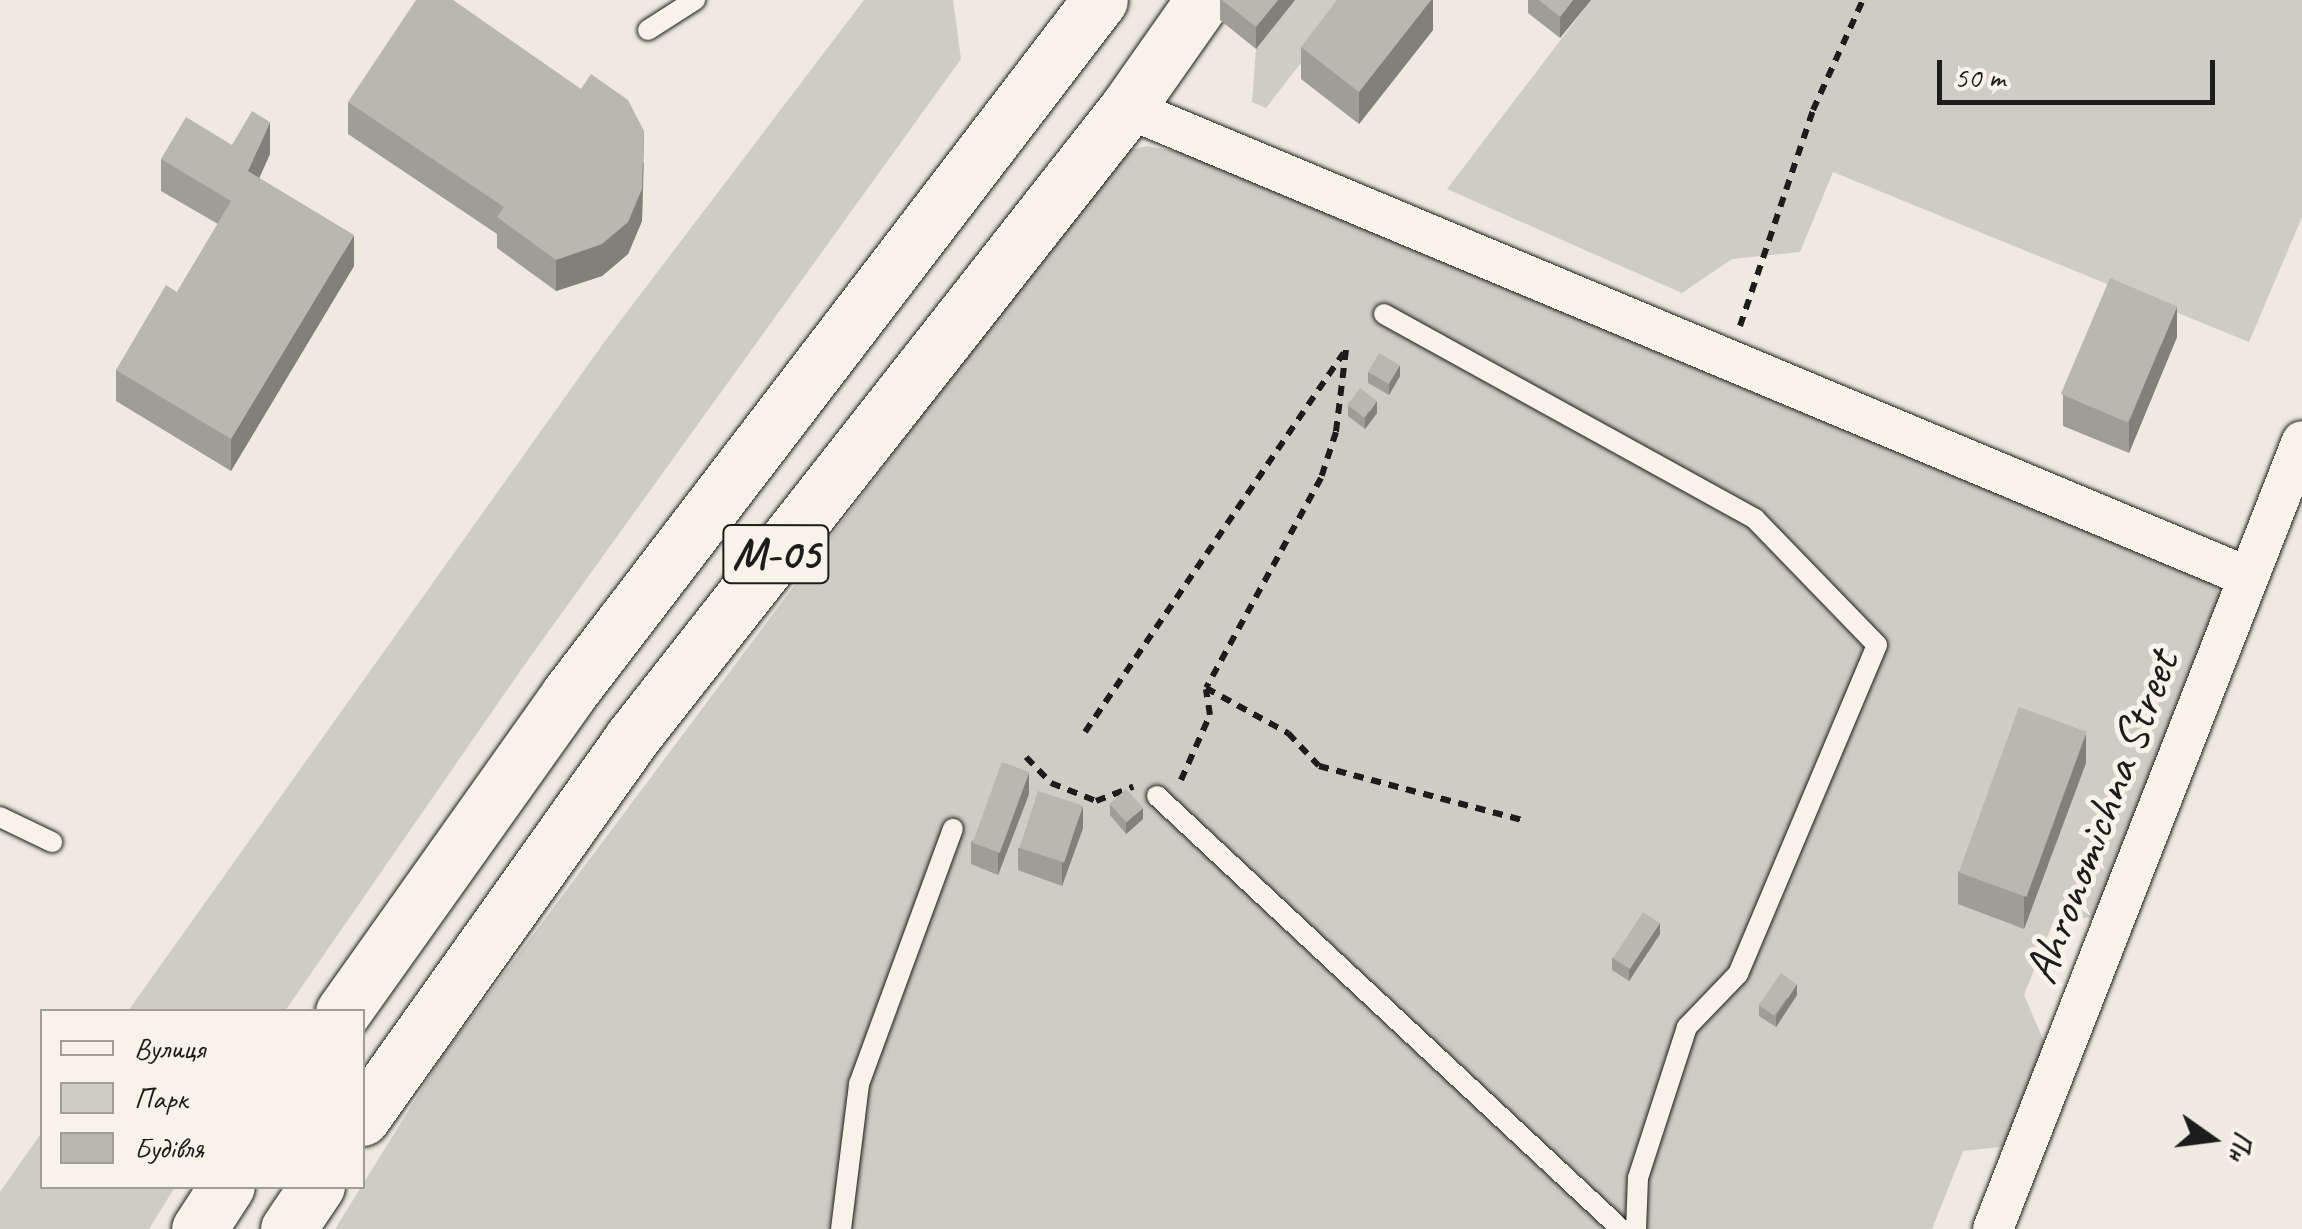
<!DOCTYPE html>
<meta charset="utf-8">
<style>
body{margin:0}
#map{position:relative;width:2302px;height:1229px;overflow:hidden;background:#eeeae0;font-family:Caveat,sans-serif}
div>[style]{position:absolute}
.green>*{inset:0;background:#cfccc3}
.path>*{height:6px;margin-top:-3px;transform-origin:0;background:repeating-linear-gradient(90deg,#1c1c1c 0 10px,transparent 0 18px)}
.roads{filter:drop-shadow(0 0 2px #1c1c1c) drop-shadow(0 0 2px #1c1c1c)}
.service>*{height:20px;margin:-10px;padding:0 10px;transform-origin:10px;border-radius:10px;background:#f7f3e8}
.minor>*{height:40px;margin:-20px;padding:0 20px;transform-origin:20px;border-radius:20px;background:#f7f3e8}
.primary>*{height:55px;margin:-27.5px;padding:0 27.5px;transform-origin:27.5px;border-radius:27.5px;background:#f7f3e8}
.wall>*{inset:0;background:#a09d96}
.shaded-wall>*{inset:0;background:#82807a}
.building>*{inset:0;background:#bab7af;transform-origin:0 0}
span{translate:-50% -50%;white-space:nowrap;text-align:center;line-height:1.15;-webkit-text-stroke:10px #f7f3e8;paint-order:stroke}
.shield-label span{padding:2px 8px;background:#f7f3e8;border:2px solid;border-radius:8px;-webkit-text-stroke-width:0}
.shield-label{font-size:45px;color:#1c1c1c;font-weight:700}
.street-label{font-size:48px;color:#1c1c1c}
.legend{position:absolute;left:40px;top:1009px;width:325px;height:180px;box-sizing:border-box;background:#f7f3e8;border:2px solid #9f9d96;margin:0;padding:12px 18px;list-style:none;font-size:30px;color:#1c1c1c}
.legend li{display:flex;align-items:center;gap:20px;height:50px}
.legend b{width:50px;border:2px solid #9f9d96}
.north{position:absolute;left:2162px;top:1089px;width:100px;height:100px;-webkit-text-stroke:8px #f7f3e8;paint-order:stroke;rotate:104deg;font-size:28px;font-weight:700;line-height:40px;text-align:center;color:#1c1c1c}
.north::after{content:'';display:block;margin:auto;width:35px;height:45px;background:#1c1c1c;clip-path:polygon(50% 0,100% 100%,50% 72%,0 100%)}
.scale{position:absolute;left:1937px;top:60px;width:278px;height:45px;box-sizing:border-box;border:5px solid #1c1c1c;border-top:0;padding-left:12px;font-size:30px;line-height:35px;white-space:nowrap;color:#1c1c1c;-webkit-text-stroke:8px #f7f3e8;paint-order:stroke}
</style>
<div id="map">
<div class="green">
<i style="clip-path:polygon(864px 0,953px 0,961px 59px,523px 667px,285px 1011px,128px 1011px,605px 341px)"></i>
<i style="clip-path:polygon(1295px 0,1350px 0,1266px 108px,1252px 102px,1256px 49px)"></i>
<i style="clip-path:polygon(1591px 0,2302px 0,2302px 217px,2249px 342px,1833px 172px,1800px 252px,1732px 259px,1682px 293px,1447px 189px)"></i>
<i style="clip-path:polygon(1147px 146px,1194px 155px,2213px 580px,2220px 597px,2098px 917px,2054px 920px,2024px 995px,2046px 1046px,2010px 1146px,1963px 1151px,1932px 1229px,335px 1229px,443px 1055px,1118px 153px)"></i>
<i style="clip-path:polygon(42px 1132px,42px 1186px,175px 1187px,149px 1229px,0 1229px,0 1192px)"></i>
</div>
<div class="path">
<i style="left:1740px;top:326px;width:228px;rotate:-71.3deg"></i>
<i style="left:1813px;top:110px;width:121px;rotate:-65.6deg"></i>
<i style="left:1346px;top:350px;width:83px;rotate:97deg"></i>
<i style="left:1336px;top:432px;width:48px;rotate:108.1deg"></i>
<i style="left:1321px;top:478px;width:239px;rotate:118.7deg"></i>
<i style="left:1206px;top:688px;width:94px;rotate:28.8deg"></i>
<i style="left:1288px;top:733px;width:45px;rotate:46.8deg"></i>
<i style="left:1319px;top:766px;width:213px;rotate:14.9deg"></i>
<i style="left:1085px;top:732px;width:459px;rotate:-55.7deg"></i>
<i style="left:1026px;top:757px;width:36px;rotate:46deg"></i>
<i style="left:1051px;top:783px;width:48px;rotate:21.8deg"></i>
<i style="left:1096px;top:801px;width:40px;rotate:-21deg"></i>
<i style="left:1181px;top:780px;width:71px;rotate:-66deg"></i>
<i style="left:1210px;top:715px;width:26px;rotate:-99deg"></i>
</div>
<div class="roads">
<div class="service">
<i style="left:648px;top:30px;width:56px;rotate:-32.6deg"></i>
<i style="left:1384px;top:314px;width:424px;rotate:28.9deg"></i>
<i style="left:1755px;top:519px;width:175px;rotate:45.9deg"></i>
<i style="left:1877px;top:645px;width:357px;rotate:112.9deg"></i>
<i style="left:1738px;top:974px;width:74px;rotate:133.9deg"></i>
<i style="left:1687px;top:1027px;width:159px;rotate:108deg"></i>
<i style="left:1638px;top:1178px;width:51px;rotate:92.2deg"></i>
<i style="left:1157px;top:796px;width:635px;rotate:43.02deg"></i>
<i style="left:0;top:817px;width:58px;rotate:25.7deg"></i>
<i style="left:841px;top:1229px;width:146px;rotate:-82.9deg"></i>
<i style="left:859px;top:1084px;width:272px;rotate:-69.8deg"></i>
</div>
<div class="minor">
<i style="left:1127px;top:108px;width:1215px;rotate:22.7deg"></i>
<i style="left:1993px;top:1229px;width:846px;rotate:-68.59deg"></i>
</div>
<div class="primary">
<i style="left:343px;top:1012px;width:389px;rotate:-54.6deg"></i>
<i style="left:568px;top:695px;width:875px;rotate:-52.57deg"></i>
<i style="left:362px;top:1118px;width:465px;rotate:-54.6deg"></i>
<i style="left:631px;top:739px;width:803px;rotate:-51.83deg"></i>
<i style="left:1127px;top:108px;width:132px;rotate:-54.9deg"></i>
<i style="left:199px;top:1229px;width:51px;rotate:-56.9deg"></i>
<i style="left:288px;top:1229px;width:52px;rotate:-56deg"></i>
</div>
</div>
<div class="wall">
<i style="clip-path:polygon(1220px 0,1295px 0,1256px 49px,1220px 20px)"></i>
<i style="clip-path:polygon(1433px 0,1433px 30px,1359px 124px,1301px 79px,1301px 47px)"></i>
<i style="clip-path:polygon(1528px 0,1591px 0,1560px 38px,1528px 13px)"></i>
<i style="clip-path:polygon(348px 102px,644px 163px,642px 221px,628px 254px,602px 276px,556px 291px,497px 248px,497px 234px,348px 134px)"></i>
<i style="clip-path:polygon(232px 145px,270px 154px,259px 178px,354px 266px,231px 471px,116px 401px,116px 370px,177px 292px,218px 224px,161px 191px,161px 159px)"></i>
<i style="clip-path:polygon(2177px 337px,2129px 453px,2063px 426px,2063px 395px)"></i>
<i style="clip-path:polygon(1368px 372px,1400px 376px,1389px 395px,1368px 383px)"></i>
<i style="clip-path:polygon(1348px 405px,1377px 413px,1365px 429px,1348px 416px)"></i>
<i style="clip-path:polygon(2086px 763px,2024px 929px,1958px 904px,1958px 872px)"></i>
<i style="clip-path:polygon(1029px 794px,998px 875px,971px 864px,971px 842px)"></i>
<i style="clip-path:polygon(1110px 804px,1143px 819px,1126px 834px,1110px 815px)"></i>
<i style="clip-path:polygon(1083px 828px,1062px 886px,1018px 870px,1018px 848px)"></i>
<i style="clip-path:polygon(1660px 934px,1629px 981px,1612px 970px,1612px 958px)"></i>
<i style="clip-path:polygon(1797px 995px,1776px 1027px,1759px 1016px,1759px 1005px)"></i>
</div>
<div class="shaded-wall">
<i style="clip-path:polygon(1278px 0,1295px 0,1256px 49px,1256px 27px)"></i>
<i style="clip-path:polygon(1431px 0,1433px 0,1433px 30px,1359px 124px,1359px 92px)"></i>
<i style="clip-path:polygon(1573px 0,1591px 0,1560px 38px,1560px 17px)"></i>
<i style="clip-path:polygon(270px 122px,270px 154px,248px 203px,248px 171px)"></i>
<i style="clip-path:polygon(644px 131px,642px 221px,628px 254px,602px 276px,556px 291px,556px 260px)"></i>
<i style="clip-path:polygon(354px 235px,354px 266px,231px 471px,231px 439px)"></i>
<i style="clip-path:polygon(2177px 306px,2177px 337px,2129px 453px,2129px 422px)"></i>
<i style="clip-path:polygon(1400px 365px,1400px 376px,1389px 395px,1389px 384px)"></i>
<i style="clip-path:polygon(1377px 401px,1377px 413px,1365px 429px,1365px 418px)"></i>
<i style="clip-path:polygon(2086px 732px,2086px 763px,2024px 929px,2024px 897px)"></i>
<i style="clip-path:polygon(1029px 772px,1029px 794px,998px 875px,998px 853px)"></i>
<i style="clip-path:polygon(1083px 806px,1083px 828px,1062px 886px,1062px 864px)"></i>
<i style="clip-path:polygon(1143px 808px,1143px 819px,1126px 834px,1126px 823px)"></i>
<i style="clip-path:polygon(1660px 923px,1660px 934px,1629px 981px,1629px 970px)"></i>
<i style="clip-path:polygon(1797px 984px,1797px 995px,1776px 1027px,1776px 1016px)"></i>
</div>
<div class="building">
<i style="clip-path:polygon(416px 0,453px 0,581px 89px,591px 74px,628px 100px,644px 131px,642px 189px,628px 222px,602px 244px,556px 260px,497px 217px,504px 207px,348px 102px)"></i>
<i style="clip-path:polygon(1222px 0,1278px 0,1256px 27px)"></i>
<i style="clip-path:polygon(1337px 0,1431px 0,1359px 92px,1301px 47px)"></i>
<i style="clip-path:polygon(1539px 0,1573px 0,1560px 17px)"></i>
<i style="clip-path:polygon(252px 111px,270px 122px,248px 171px,354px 235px,231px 439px,116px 370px,166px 285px,177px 292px,231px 201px,161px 159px,186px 117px,232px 145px)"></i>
<i style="left:2110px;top:278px;width:73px;height:126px;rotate:23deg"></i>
<i style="left:1379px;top:353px;width:24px;height:22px;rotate:30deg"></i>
<i style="left:1360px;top:388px;width:21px;height:21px;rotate:37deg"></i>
<i style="left:2019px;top:707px;width:72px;height:176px;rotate:20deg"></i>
<i style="left:1002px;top:762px;width:29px;height:86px;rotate:20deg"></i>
<i style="left:1126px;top:789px;width:25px;height:22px;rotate:48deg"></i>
<i style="left:1038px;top:791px;width:47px;height:60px;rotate:18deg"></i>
<i style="left:1643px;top:912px;width:20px;height:55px;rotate:33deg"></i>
<i style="left:1781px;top:973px;width:19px;height:39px;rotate:35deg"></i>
</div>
<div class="shield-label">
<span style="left:776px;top:554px">М-05</span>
</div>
<div class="street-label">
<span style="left:2101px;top:817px;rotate:-69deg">Ahronomichna Street</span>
</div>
<ul class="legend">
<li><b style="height:12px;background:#f7f3e8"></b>Вулиця</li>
<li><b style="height:28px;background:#cfccc3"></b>Парк</li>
<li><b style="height:28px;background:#bab7af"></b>Будівля</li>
</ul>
<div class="north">Пн</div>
<div class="scale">50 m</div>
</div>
